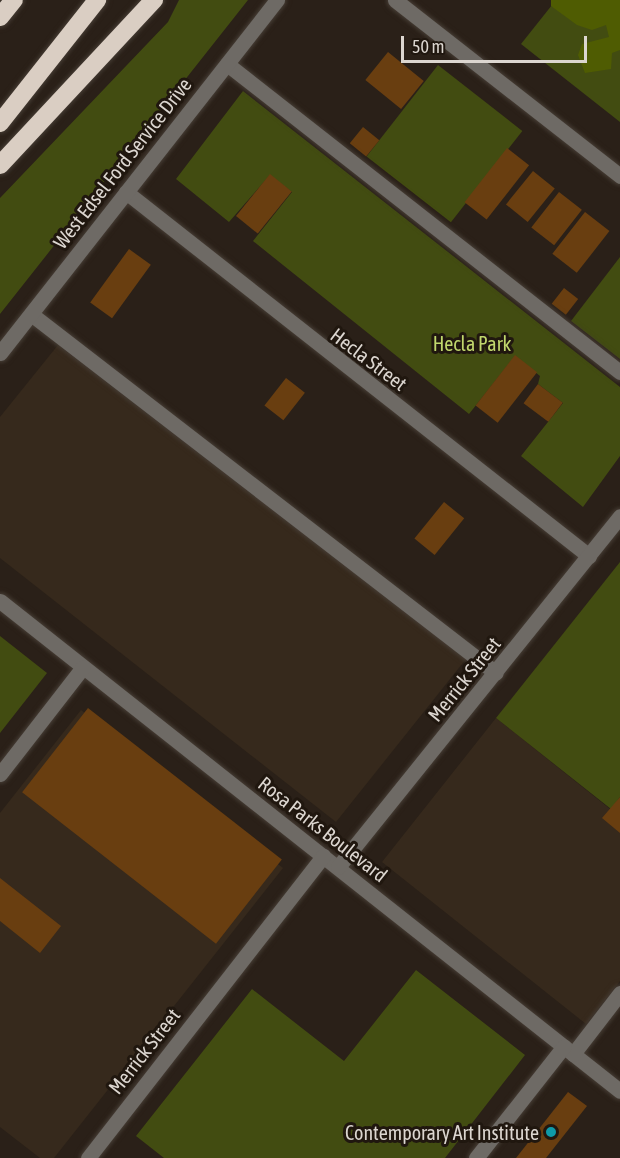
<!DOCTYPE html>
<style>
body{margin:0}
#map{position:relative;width:620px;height:1158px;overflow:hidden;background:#2a2018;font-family:"Asap Condensed",sans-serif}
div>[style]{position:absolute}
.built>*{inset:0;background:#36291c}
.green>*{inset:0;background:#424c11;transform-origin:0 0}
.forest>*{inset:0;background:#4f5c02}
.building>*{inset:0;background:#693e10;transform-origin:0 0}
.roads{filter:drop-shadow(0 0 2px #463d35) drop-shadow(0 0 2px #463d35)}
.minor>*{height:15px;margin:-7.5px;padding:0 7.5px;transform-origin:7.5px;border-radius:7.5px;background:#6e6a65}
.highway>*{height:18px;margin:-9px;padding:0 9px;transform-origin:9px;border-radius:9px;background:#dacec3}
.dots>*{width:16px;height:16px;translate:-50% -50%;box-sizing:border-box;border:3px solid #20170f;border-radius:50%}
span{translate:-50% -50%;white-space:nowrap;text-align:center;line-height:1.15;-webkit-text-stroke:6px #20170f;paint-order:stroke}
.street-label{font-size:20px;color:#dcd6d0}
.park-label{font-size:20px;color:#c1d76d}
.poi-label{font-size:20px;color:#dcd6d0}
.right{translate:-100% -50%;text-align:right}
.scale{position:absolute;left:401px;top:36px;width:186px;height:27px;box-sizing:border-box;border:3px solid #dcd6d0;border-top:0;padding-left:8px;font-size:18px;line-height:21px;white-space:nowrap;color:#dcd6d0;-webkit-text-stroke:4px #20170f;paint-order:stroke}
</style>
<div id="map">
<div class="built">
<i style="clip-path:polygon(58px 345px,466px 659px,336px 822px,0 558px,0 417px)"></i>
<i style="clip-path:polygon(81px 710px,283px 868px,54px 1158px,40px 1158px,0 1127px,0 813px)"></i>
<i style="clip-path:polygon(496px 718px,610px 809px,620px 797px,620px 981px,586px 1024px,382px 862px)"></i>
</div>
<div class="green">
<i style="clip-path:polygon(179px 0,248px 0,0 314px,0 198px,168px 22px)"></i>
<i style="clip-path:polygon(556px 0,620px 0,620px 122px,521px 44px)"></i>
<i style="left:438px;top:65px;width:107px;height:116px;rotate:38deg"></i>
<i style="clip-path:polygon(243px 91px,620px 387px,620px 456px,583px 507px,521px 456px,563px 403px,538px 384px,540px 376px,515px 356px,469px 414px,253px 241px,292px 192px,270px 175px,229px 222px,176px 179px)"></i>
<i style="clip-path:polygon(620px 257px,620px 359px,571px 321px)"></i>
<i style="clip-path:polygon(620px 562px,620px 797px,611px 809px,496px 718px)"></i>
<i style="clip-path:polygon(0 636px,47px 673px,0 733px)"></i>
<i style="clip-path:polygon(416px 970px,525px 1055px,445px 1158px,164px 1158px,136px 1136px,252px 989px,344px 1061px)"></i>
</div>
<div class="forest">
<i style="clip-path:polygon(551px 0,620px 0,620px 50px,612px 53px,611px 69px,585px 73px,578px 55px,582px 44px,609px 37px,606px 25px,592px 30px,577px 25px,551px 6px)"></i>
</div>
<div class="building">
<i style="left:388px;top:52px;width:46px;height:36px;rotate:39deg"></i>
<i style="left:363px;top:127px;width:21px;height:21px;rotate:39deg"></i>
<i style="left:507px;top:148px;width:28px;height:69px;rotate:38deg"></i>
<i style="left:533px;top:171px;width:28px;height:43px;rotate:39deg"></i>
<i style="left:270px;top:174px;width:28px;height:54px;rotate:39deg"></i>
<i style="left:559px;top:192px;width:29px;height:45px;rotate:38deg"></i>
<i style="left:585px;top:212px;width:31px;height:53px;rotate:38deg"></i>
<i style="left:129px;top:249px;width:27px;height:66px;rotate:36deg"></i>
<i style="left:564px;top:288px;width:18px;height:20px;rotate:38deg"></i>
<i style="left:515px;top:355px;width:28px;height:64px;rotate:38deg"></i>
<i style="left:286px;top:378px;width:24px;height:35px;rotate:38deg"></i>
<i style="left:538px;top:384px;width:31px;height:24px;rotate:37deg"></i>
<i style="left:444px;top:502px;width:26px;height:47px;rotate:39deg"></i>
<i style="left:88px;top:708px;width:246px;height:107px;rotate:38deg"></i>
<i style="clip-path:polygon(620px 797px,620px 833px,602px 818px)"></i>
<i style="clip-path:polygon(0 878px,61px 926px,40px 953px,0 921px)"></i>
<i style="clip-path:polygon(568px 1092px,587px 1106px,546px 1158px,516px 1158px)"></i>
</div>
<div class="roads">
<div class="minor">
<i style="left:395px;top:0;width:286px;rotate:38deg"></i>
<i style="left:227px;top:64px;width:499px;rotate:38.1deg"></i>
<i style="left:126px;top:192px;width:589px;rotate:38.17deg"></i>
<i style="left:31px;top:314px;width:587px;rotate:37.67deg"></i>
<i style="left:0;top:353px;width:449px;rotate:-51.9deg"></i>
<i style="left:0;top:601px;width:790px;rotate:38.32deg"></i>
<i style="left:0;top:774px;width:135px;rotate:-52.2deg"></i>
<i style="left:338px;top:867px;width:450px;rotate:-51.2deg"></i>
<i style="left:573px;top:1054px;width:77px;rotate:-52.4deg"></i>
<i style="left:88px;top:1158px;width:383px;rotate:-52.1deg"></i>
<i style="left:476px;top:1158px;width:142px;rotate:-51.8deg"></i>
</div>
<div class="highway">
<i style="left:0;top:17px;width:22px;rotate:-51deg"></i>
<i style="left:0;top:123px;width:157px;rotate:-51.7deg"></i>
<i style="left:0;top:165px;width:226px;rotate:-47deg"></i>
</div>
</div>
<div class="dots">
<i style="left:551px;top:1132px;background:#0f9aa8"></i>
</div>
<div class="street-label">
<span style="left:122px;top:163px;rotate:-52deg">West Edsel Ford Service Drive</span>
<span style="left:369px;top:359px;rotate:37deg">Hecla Street</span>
<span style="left:464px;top:679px;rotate:-51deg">Merrick Street</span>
<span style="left:323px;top:829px;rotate:38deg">Rosa Parks Boulevard</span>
<span style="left:144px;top:1051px;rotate:-52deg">Merrick Street</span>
</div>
<div class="park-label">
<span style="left:472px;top:343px">Hecla Park</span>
</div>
<div class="poi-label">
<span class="right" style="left:539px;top:1132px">Contemporary Art Institute</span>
</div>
<div class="scale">50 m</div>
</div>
